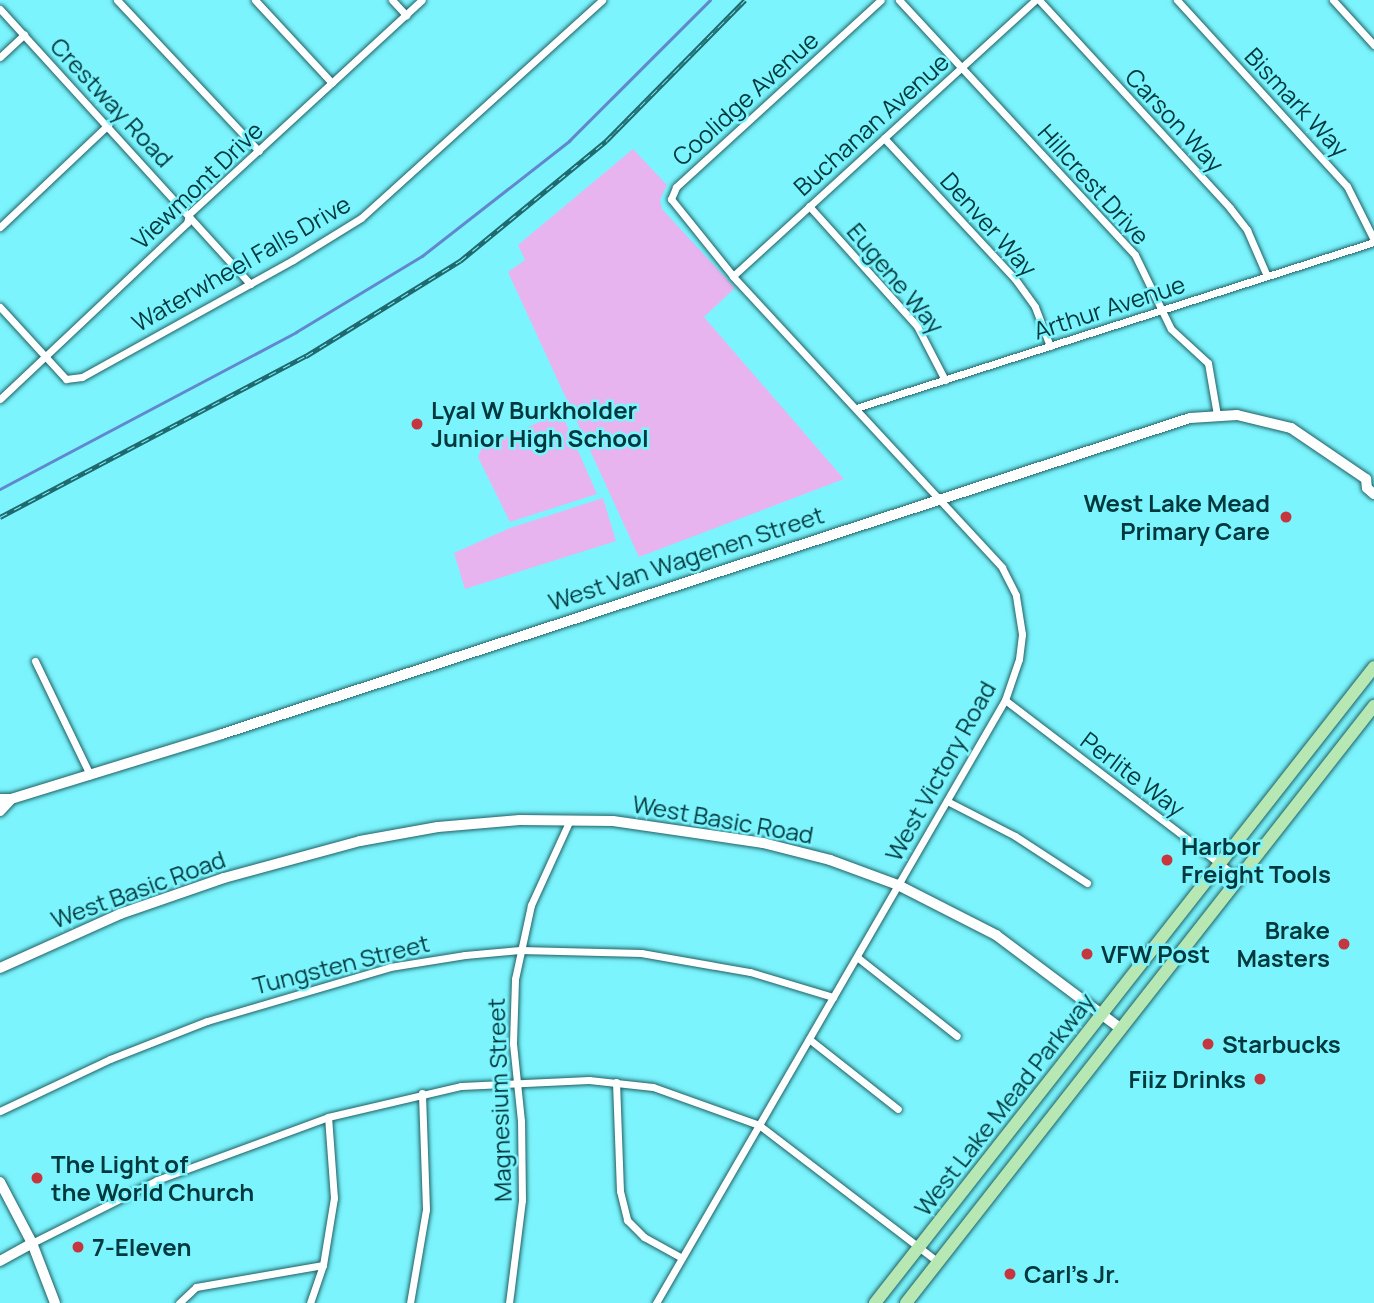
<!DOCTYPE html>
<style>
body{margin:0}
#map{position:relative;width:1374px;height:1303px;overflow:hidden;background:#7cf4fd;font-family:Manrope,sans-serif}
div>[style]{position:absolute}
.green>*{inset:0;background:#e8b4ef}
.stream>*{height:2.5px;margin:-1.25px;padding:0 1.25px;transform-origin:1.25px;border-radius:1.25px;background:#6187cf}
.roads{filter:drop-shadow(0 0 2px #1f6166) drop-shadow(0 0 2px #1f6166)}
.street>*{height:7px;margin:-3.5px;padding:0 3.5px;transform-origin:3.5px;border-radius:3.5px;background:#fff}
.secondary>*{height:10px;margin:-5px;padding:0 5px;transform-origin:5px;border-radius:5px;background:#fff}
.primary>*{height:12px;margin:-6px;padding:0 6px;transform-origin:6px;border-radius:6px;background:#b7e8b3}
.rail>*{height:5px;margin-top:-2.5px;transform-origin:0;background:repeating-linear-gradient(90deg,#7cf4fd 0 8px,#206a6f 0 16px);box-sizing:border-box;border-block:2px solid #206a6f}
.dots>*{width:19px;height:19px;translate:-50% -50%;box-sizing:border-box;border:4px solid #7cf4fd;border-radius:50%}
span{translate:-50% -50%;white-space:nowrap;text-align:center;line-height:1.15;-webkit-text-stroke:5px #7cf4fd;paint-order:stroke}
.street-label{font-size:24px;color:#00393d}
.poi-label{font-size:24px;color:#00393d;font-weight:700}
.left{translate:0 -50%;text-align:left}
.right{translate:-100% -50%;text-align:right}
</style>
<div id="map">
<div class="green">
<i style="clip-path:polygon(633px 149px,667px 185px,660px 200px,662px 209px,735px 288px,704px 317px,844px 479px,639px 557px,508px 272px,525px 260px,518px 245px)"></i>
<i style="clip-path:polygon(561px 412px,597px 494px,510px 522px,478px 457px,482px 448px)"></i>
<i style="clip-path:polygon(603px 498px,616px 541px,465px 589px,454px 553px,510px 528px)"></i>
</div>
<div class="stream">
<i style="left:0;top:489px;width:335px;rotate:-27.9deg"></i>
<i style="left:296px;top:332px;width:147px;rotate:-31.1deg"></i>
<i style="left:422px;top:256px;width:187px;rotate:-38deg"></i>
<i style="left:569px;top:141px;width:199px;rotate:-45deg"></i>
</div>
<div class="roads">
<div class="street">
<i style="left:117px;top:0;width:207px;rotate:46.8deg"></i>
<i style="left:255px;top:0;width:113px;rotate:47.1deg"></i>
<i style="left:392px;top:0;width:21px;rotate:47deg"></i>
<i style="left:899px;top:0;width:347px;rotate:47.2deg"></i>
<i style="left:1135px;top:255px;width:82px;rotate:64.1deg"></i>
<i style="left:1171px;top:329px;width:50px;rotate:42.6deg"></i>
<i style="left:1208px;top:363px;width:53px;rotate:80.2deg"></i>
<i style="left:1039px;top:0;width:282px;rotate:47.4deg"></i>
<i style="left:1230px;top:208px;width:28px;rotate:52deg"></i>
<i style="left:1247px;top:230px;width:50px;rotate:66.5deg"></i>
<i style="left:1177px;top:0;width:252px;rotate:47.6deg"></i>
<i style="left:1347px;top:186px;width:60px;rotate:63.4deg"></i>
<i style="left:1333px;top:0;width:61px;rotate:47.7deg"></i>
<i style="left:0;top:9px;width:372px;rotate:47.7deg"></i>
<i style="left:0;top:57px;width:33px;rotate:-43deg"></i>
<i style="left:884px;top:138px;width:192px;rotate:47.1deg"></i>
<i style="left:1015px;top:279px;width:34px;rotate:54deg"></i>
<i style="left:1035px;top:307px;width:42px;rotate:69deg"></i>
<i style="left:809px;top:206px;width:161px;rotate:48deg"></i>
<i style="left:917px;top:326px;width:61px;rotate:62.6deg"></i>
<i style="left:0;top:227px;width:149px;rotate:-43.4deg"></i>
<i style="left:733px;top:276px;width:409px;rotate:-42.4deg"></i>
<i style="left:0;top:307px;width:98px;rotate:47.5deg"></i>
<i style="left:66px;top:379px;width:16px;rotate:-7deg"></i>
<i style="left:82px;top:377px;width:241px;rotate:-29deg"></i>
<i style="left:293px;top:260px;width:80px;rotate:-31.7deg"></i>
<i style="left:361px;top:218px;width:325px;rotate:-42.1deg"></i>
<i style="left:0;top:399px;width:257px;rotate:-43.3deg"></i>
<i style="left:187px;top:223px;width:9px;rotate:-77deg"></i>
<i style="left:189px;top:214px;width:316px;rotate:-42.6deg"></i>
<i style="left:856px;top:408px;width:544px;rotate:-17.77deg"></i>
<i style="left:35px;top:661px;width:127px;rotate:64.2deg"></i>
<i style="left:1005px;top:700px;width:294px;rotate:37.3deg"></i>
<i style="left:947px;top:801px;width:76px;rotate:27.2deg"></i>
<i style="left:1015px;top:836px;width:86px;rotate:33.1deg"></i>
<i style="left:857px;top:957px;width:127px;rotate:38.3deg"></i>
<i style="left:809px;top:1039px;width:113px;rotate:38.2deg"></i>
<i style="left:616px;top:1082px;width:109px;rotate:87.9deg"></i>
<i style="left:620px;top:1191px;width:30px;rotate:76deg"></i>
<i style="left:627px;top:1220px;width:24px;rotate:45deg"></i>
<i style="left:644px;top:1237px;width:43px;rotate:28.9deg"></i>
<i style="left:0;top:1111px;width:122px;rotate:-25.3deg"></i>
<i style="left:110px;top:1059px;width:104px;rotate:-21.4deg"></i>
<i style="left:207px;top:1021px;width:191px;rotate:-16.4deg"></i>
<i style="left:390px;top:967px;width:76px;rotate:-9.1deg"></i>
<i style="left:465px;top:955px;width:55px;rotate:-5.2deg"></i>
<i style="left:520px;top:950px;width:121px;rotate:1.4deg"></i>
<i style="left:641px;top:953px;width:111px;rotate:9.9deg"></i>
<i style="left:750px;top:972px;width:87px;rotate:16.8deg"></i>
<i style="left:32px;top:1243px;width:140px;rotate:-26.7deg"></i>
<i style="left:157px;top:1180px;width:182px;rotate:-20.2deg"></i>
<i style="left:328px;top:1117px;width:137px;rotate:-13.1deg"></i>
<i style="left:461px;top:1086px;width:128px;rotate:-2.7deg"></i>
<i style="left:589px;top:1080px;width:64px;rotate:6.2deg"></i>
<i style="left:653px;top:1087px;width:113px;rotate:19.7deg"></i>
<i style="left:759px;top:1125px;width:225px;rotate:37.4deg"></i>
<i style="left:179px;top:1303px;width:23px;rotate:-43deg"></i>
<i style="left:196px;top:1287px;width:129px;rotate:-9.8deg"></i>
<i style="left:310px;top:1303px;width:40px;rotate:-71.1deg"></i>
<i style="left:323px;top:1265px;width:68px;rotate:-80.7deg"></i>
<i style="left:334px;top:1198px;width:81px;rotate:-94.2deg"></i>
<i style="left:410px;top:1303px;width:95px;rotate:-80.3deg"></i>
<i style="left:426px;top:1209px;width:116px;rotate:-92deg"></i>
<i style="left:509px;top:1303px;width:104px;rotate:-82.8deg"></i>
<i style="left:522px;top:1200px;width:79px;rotate:-90.7deg"></i>
<i style="left:521px;top:1121px;width:78px;rotate:-95.9deg"></i>
<i style="left:513px;top:1043px;width:64px;rotate:-88.2deg"></i>
<i style="left:515px;top:979px;width:76px;rotate:-77.8deg"></i>
<i style="left:531px;top:905px;width:94px;rotate:-65.4deg"></i>
<i style="left:656px;top:1303px;width:697px;rotate:-59.94deg"></i>
<i style="left:1005px;top:700px;width:43px;rotate:-71.1deg"></i>
<i style="left:1019px;top:659px;width:25px;rotate:-83deg"></i>
<i style="left:1022px;top:634px;width:39px;rotate:-99deg"></i>
<i style="left:1016px;top:595px;width:31px;rotate:-117deg"></i>
<i style="left:1002px;top:567px;width:396px;rotate:-132.8deg"></i>
<i style="left:733px;top:276px;width:99px;rotate:-128.8deg"></i>
<i style="left:671px;top:199px;width:13px;rotate:-67deg"></i>
<i style="left:676px;top:187px;width:277px;rotate:-42.4deg"></i>
</div>
<div class="secondary">
<i style="left:0;top:799px;width:11px"></i>
<i style="left:11px;top:799px;width:221px;rotate:-17.1deg"></i>
<i style="left:222px;top:734px;width:1018px;rotate:-18.08deg"></i>
<i style="left:1190px;top:418px;width:47px;rotate:-3.7deg"></i>
<i style="left:1237px;top:415px;width:56px;rotate:13.5deg"></i>
<i style="left:1291px;top:428px;width:91px;rotate:34.2deg"></i>
<i style="left:1366px;top:479px;width:9px;rotate:84deg"></i>
<i style="left:1367px;top:488px;width:9px;rotate:41deg"></i>
<i style="left:0;top:811px;width:16px;rotate:-47deg"></i>
<i style="left:0;top:968px;width:132px;rotate:-24.2deg"></i>
<i style="left:120px;top:914px;width:110px;rotate:-19.1deg"></i>
<i style="left:224px;top:878px;width:141px;rotate:-15.2deg"></i>
<i style="left:360px;top:841px;width:79px;rotate:-10.2deg"></i>
<i style="left:438px;top:827px;width:82px;rotate:-4.9deg"></i>
<i style="left:520px;top:820px;width:93px;rotate:0.6deg"></i>
<i style="left:613px;top:821px;width:152px;rotate:8.3deg"></i>
<i style="left:763px;top:843px;width:69px;rotate:14.2deg"></i>
<i style="left:830px;top:860px;width:72px;rotate:20.2deg"></i>
<i style="left:898px;top:885px;width:110px;rotate:27deg"></i>
<i style="left:996px;top:935px;width:156px;rotate:36.9deg"></i>
<i style="left:0;top:1182px;width:69px;rotate:62.3deg"></i>
<i style="left:32px;top:1243px;width:64px;rotate:69deg"></i>
<i style="left:0;top:1261px;width:37px;rotate:-29deg"></i>
</div>
<div class="primary">
<i style="left:875px;top:1303px;width:808px;rotate:-51.88deg"></i>
<i style="left:906px;top:1303px;width:759px;rotate:-51.91deg"></i>
</div>
</div>
<div class="rail">
<i style="left:0;top:517px;width:346px;rotate:-27.8deg"></i>
<i style="left:306px;top:356px;width:181px;rotate:-31.7deg"></i>
<i style="left:460px;top:261px;width:189px;rotate:-39.4deg"></i>
<i style="left:606px;top:141px;width:198px;rotate:-45.4deg"></i>
</div>
<div class="dots">
<i style="left:417px;top:424px;background:#c6363f"></i>
<i style="left:1286px;top:517px;background:#c6363f"></i>
<i style="left:1167px;top:860px;background:#c6363f"></i>
<i style="left:1344px;top:944px;background:#c6363f"></i>
<i style="left:1087px;top:954px;background:#c6363f"></i>
<i style="left:1208px;top:1044px;background:#c6363f"></i>
<i style="left:1260px;top:1079px;background:#c6363f"></i>
<i style="left:37px;top:1178px;background:#c6363f"></i>
<i style="left:78px;top:1247px;background:#c6363f"></i>
<i style="left:1010px;top:1274px;background:#c6363f"></i>
</div>
<div class="street-label">
<span style="left:745px;top:98px;rotate:-42deg">Coolidge Avenue</span>
<span style="left:112px;top:102px;rotate:47deg">Crestway Road</span>
<span style="left:1297px;top:102px;rotate:47deg">Bismark Way</span>
<span style="left:1175px;top:120px;rotate:47deg">Carson Way</span>
<span style="left:871px;top:124px;rotate:-42deg">Buchanan Avenue</span>
<span style="left:1094px;top:184px;rotate:48deg">Hillcrest Drive</span>
<span style="left:197px;top:185px;rotate:-44deg">Viewmont Drive</span>
<span style="left:989px;top:224px;rotate:48deg">Denver Way</span>
<span style="left:241px;top:263px;rotate:-30deg">Waterwheel Falls Drive</span>
<span style="left:896px;top:278px;rotate:50deg">Eugene Way</span>
<span style="left:1109px;top:307px;rotate:-18deg">Arthur Avenue</span>
<span style="left:686px;top:558px;rotate:-18deg">West Van Wagenen Street</span>
<span style="left:940px;top:771px;rotate:-61deg">West Victory Road</span>
<span style="left:1133px;top:774px;rotate:37deg">Perlite Way</span>
<span style="left:723px;top:819px;rotate:10deg">West Basic Road</span>
<span style="left:138px;top:889px;rotate:-20deg">West Basic Road</span>
<span style="left:341px;top:964px;rotate:-14deg">Tungsten Street</span>
<span style="left:499px;top:1100px;rotate:-92deg">Magnesium Street</span>
<span style="left:1004px;top:1104px;rotate:-52deg">West Lake Mead Parkway</span>
</div>
<div class="poi-label">
<span class="left" style="left:431px;top:424px">Lyal W Burkholder<br>Junior High School</span>
<span class="right" style="left:1270px;top:517px">West Lake Mead<br>Primary Care</span>
<span class="left" style="left:1181px;top:860px">Harbor<br>Freight Tools</span>
<span class="right" style="left:1330px;top:944px">Brake<br>Masters</span>
<span class="left" style="left:1101px;top:954px">VFW Post</span>
<span class="left" style="left:1222px;top:1044px">Starbucks</span>
<span class="right" style="left:1246px;top:1079px">Fiiz Drinks</span>
<span class="left" style="left:51px;top:1178px">The Light of<br>the World Church</span>
<span class="left" style="left:92px;top:1247px">7-Eleven</span>
<span class="left" style="left:1024px;top:1274px">Carl's Jr.</span>
</div>
</div>
